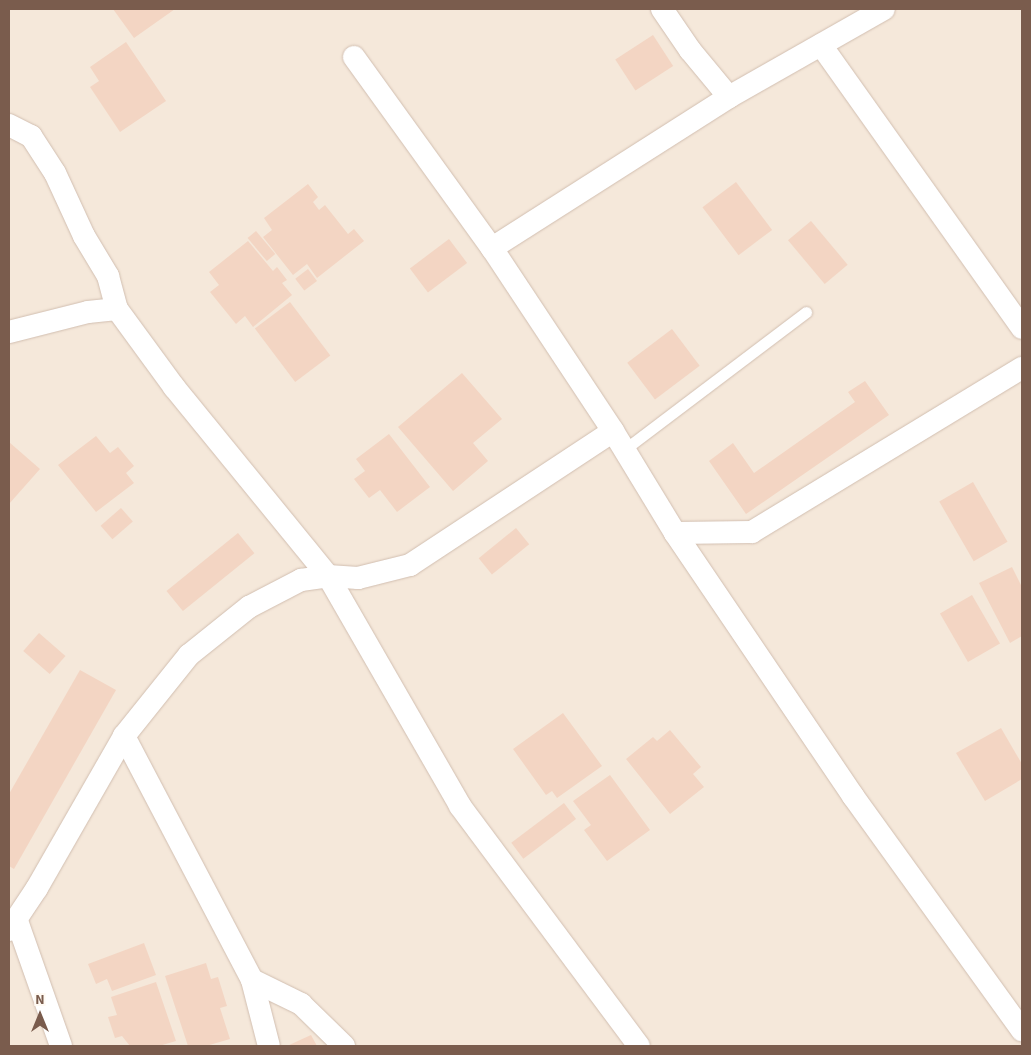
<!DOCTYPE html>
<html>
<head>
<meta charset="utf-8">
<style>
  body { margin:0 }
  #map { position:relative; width:1031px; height:1055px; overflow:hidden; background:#fdf6ec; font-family:"Source Sans 3",sans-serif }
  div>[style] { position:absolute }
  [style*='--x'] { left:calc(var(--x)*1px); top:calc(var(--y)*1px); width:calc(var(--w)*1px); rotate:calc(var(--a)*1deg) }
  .residential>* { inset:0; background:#f5e8da; transform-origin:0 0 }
  .building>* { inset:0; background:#f3d5c3; transform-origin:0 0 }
  .roads { filter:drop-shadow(0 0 1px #d1beb0) drop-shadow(0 0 1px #d1beb0) }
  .lane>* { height:11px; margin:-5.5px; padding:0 5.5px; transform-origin:5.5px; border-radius:5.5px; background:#fff }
  .street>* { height:22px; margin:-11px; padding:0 11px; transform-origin:11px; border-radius:11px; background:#fff }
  span { translate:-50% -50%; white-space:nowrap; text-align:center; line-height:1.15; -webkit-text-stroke:4px #fffaf3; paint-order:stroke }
  .frame { position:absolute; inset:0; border:10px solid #7a5c4d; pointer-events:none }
  .north { position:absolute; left:15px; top:990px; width:50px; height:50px; -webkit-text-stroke:4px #fffaf3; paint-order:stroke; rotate:0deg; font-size:14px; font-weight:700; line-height:20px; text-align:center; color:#7a5c4d }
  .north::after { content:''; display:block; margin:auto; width:18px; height:22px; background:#7a5c4d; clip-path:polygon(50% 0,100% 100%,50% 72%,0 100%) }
</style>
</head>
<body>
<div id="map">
  <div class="residential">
    <i style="left:9px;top:9px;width:1013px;height:1037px"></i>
  </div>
  <div class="building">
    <i style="clip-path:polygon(113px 9px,175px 9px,134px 38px)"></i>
    <i style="left:653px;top:35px;width:37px;height:45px;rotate:57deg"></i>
    <i style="clip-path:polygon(126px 42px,166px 101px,120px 132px,90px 87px,99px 81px,90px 67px)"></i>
    <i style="left:736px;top:182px;width:60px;height:42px;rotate:53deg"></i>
    <i style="clip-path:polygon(308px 184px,318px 197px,313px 202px,319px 210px,325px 205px,348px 234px,354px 229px,364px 241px,317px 278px,307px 264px,293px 275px,263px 237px,272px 230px,264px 218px)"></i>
    <i style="left:811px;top:221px;width:57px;height:30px;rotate:50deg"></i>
    <i style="left:256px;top:231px;width:30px;height:11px;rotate:50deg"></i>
    <i style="left:449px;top:239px;width:30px;height:49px;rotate:53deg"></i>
    <i style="clip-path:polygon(248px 241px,273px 271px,277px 267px,287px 280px,282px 283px,292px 295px,253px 327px,245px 316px,236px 324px,210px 292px,219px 285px,209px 272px)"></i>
    <i style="left:308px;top:269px;width:15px;height:16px;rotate:53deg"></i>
    <i style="left:290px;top:302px;width:67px;height:44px;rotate:53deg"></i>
    <i style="left:672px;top:329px;width:46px;height:56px;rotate:53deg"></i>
    <i style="clip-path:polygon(462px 373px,502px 419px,473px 443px,488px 461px,453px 491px,398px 427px)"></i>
    <i style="clip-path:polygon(865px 381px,889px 415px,746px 514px,709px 461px,733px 443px,754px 473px,855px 402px,848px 392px)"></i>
    <i style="clip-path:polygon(389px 434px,430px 487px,397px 512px,380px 490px,369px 498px,354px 479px,365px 471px,356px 459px)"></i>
    <i style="clip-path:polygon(96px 436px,110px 453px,118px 447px,134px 466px,126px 473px,134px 483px,96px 512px,58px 465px)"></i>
    <i style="clip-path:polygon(9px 442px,40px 469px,9px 504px)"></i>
    <i style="left:973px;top:482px;width:69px;height:39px;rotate:60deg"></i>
    <i style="left:121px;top:508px;width:18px;height:27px;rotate:49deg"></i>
    <i style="left:516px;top:528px;width:21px;height:48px;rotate:51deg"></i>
    <i style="left:238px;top:533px;width:26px;height:92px;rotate:51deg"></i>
    <i style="clip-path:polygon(1012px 567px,1022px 587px,1022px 636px,1010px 643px,979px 583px)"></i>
    <i style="left:972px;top:595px;width:56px;height:37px;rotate:60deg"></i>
    <i style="left:39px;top:633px;width:35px;height:24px;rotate:41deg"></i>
    <i style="clip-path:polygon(80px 670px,116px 690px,14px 869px,9px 866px,9px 794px)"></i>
    <i style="clip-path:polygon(563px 713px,602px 766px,557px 798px,552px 791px,546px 795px,513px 749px)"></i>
    <i style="clip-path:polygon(1001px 728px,1022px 764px,1022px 779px,985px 801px,956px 753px)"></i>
    <i style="clip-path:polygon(670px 730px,701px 767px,693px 774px,704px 787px,670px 814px,626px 759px,653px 737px,657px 741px)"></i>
    <i style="clip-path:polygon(610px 775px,650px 830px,607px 861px,584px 830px,591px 825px,573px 801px)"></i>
    <i style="left:564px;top:803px;width:20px;height:66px;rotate:53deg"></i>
    <i style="clip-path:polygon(144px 943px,156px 975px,112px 991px,107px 979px,96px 984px,88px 964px)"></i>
    <i style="clip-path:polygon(206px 963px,211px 979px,218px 977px,227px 1006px,220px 1008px,230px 1039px,206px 1046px,188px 1046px,165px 976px)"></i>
    <i style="clip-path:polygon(156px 982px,176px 1041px,159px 1046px,130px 1046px,122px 1036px,115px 1038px,108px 1017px,117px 1015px,111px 997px)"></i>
    <i style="clip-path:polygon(311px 1035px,317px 1046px,287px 1046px)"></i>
  </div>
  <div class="roads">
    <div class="lane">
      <i style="--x:625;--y:449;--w:227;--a:-37.1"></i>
    </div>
    <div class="street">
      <i style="--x:662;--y:9;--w:50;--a:55.7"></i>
      <i style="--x:690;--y:50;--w:61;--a:50.3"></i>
      <i style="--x:821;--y:45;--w:347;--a:54.6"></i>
      <i style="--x:354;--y:57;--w:236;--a:54.2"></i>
      <i style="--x:9;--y:125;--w:25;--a:27"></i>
      <i style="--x:31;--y:136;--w:44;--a:57"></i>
      <i style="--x:55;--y:173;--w:69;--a:65.3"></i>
      <i style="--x:84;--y:236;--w:47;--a:59"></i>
      <i style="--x:108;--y:276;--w:34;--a:75"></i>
      <i style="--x:9;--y:332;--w:81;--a:-14.2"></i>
      <i style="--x:88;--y:312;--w:29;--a:-6"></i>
      <i style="--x:117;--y:309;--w:97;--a:53.8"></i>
      <i style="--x:174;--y:387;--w:244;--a:50.8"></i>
      <i style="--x:328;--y:576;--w:265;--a:60.1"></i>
      <i style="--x:460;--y:806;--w:299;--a:53.3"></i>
      <i style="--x:613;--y:431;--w:119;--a:58.7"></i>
      <i style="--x:675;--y:533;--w:318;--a:55.9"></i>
      <i style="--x:853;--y:796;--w:289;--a:54.2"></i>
      <i style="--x:675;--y:533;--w:77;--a:-0.7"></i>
      <i style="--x:752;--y:532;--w:316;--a:-31.3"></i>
      <i style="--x:124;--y:736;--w:276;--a:62.3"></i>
      <i style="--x:252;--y:980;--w:68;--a:75.6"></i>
      <i style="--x:17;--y:921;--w:133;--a:70.6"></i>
      <i style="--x:9;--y:930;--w:50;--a:-56.3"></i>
      <i style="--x:37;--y:888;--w:175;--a:-60.2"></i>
      <i style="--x:124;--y:736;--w:104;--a:-51.3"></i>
      <i style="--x:189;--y:655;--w:77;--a:-38.7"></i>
      <i style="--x:249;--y:607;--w:59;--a:-27.4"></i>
      <i style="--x:301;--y:580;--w:27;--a:-8"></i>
      <i style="--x:328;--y:576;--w:30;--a:4"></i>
      <i style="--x:358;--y:578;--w:54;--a:-14"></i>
      <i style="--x:410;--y:565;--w:243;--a:-33.4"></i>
      <i style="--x:613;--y:431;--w:219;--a:-123.5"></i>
      <i style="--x:492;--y:248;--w:281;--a:-32.5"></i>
      <i style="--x:729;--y:97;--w:178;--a:-29.6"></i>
      <i style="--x:252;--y:980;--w:55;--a:26.1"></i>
      <i style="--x:301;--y:1004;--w:60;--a:44.3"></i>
    </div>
  </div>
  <div class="frame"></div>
  <div class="north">N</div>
</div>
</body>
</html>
